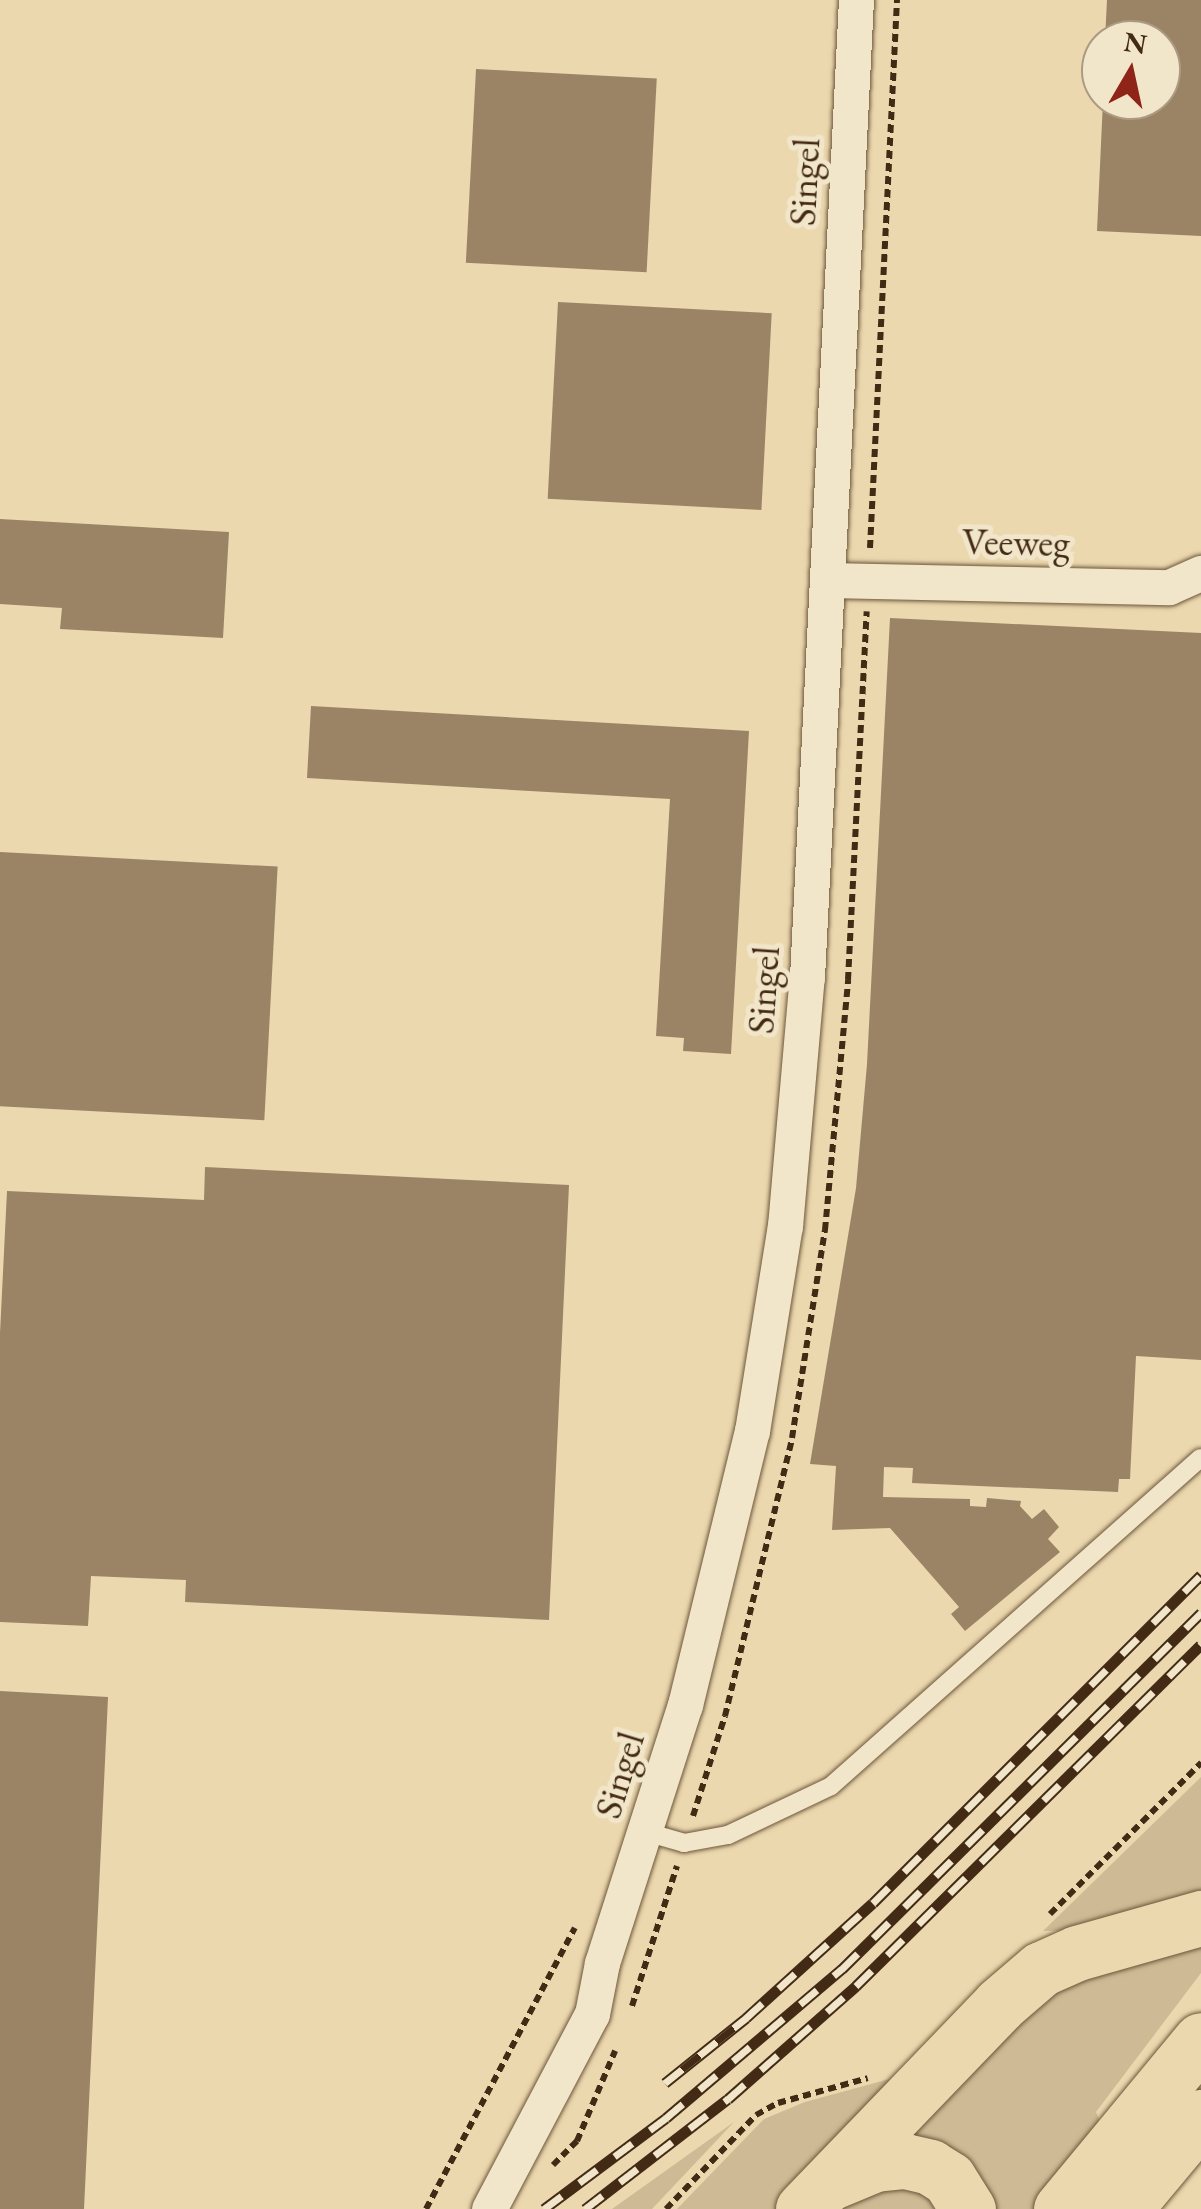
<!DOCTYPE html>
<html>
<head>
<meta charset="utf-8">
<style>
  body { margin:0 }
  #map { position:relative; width:1201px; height:2209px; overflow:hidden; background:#ebd8ae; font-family:"EB Garamond",serif }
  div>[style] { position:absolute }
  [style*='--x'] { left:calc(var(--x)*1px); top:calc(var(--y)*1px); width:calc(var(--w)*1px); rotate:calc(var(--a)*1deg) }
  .green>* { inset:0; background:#ceba94 }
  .building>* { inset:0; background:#9a8465; transform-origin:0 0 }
  .path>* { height:6px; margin-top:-3px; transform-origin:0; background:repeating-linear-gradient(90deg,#432a15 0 8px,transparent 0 13px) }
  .roads { filter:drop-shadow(0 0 2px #6d563b) drop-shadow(0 0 2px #6d563b) }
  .lane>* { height:18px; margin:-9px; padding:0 9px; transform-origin:9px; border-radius:9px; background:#f2e6ca }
  .street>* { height:35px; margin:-17.5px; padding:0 17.5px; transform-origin:17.5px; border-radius:17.5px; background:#f2e6ca }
  .highway>* { height:55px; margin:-27.5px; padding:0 27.5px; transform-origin:27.5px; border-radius:27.5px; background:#ebd8ae }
  .rail>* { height:11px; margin-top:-5.5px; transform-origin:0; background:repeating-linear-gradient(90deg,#f2e6ca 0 22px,#432a15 0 44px); box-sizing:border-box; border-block:2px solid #432a15 }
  span { translate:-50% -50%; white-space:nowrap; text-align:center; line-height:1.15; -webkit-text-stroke:10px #f2e6ca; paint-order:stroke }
  .street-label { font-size:38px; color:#432a15 }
  .north { position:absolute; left:1081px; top:20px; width:100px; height:100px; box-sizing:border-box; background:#f2e6ca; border:2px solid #ac9b82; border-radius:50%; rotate:9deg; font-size:28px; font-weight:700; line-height:40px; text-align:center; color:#432a15 }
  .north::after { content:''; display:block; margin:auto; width:35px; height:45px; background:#8f2418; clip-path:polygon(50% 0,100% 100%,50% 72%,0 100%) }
</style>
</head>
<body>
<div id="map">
  <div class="green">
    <i style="clip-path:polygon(1201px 1777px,1201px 1897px,1087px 1930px,1043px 1931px)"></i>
    <i style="clip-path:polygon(1201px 1936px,1201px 1973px,1096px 2112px,1105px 2133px,1036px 2209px,988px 2209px,901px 2142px,1054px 1992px,1142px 1954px)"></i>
    <i style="clip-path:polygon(893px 2078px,776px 2209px,677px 2209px,764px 2119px,805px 2102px)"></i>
    <i style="clip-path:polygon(734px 2122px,652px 2209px,612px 2209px)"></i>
    <i style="clip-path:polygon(879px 2184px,923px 2190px,944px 2209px,841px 2209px,856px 2194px)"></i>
  </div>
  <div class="building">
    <i style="clip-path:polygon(1107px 0,1201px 0,1201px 236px,1097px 231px,1103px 100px,1161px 100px,1161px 40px,1105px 40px)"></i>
    <i style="left:476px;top:69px;width:181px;height:194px;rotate:3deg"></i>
    <i style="left:558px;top:302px;width:214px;height:197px;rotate:3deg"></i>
    <i style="clip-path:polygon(0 519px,229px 532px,223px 638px,60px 629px,62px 608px,0 604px)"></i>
    <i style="clip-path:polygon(890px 618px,1201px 633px,1201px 1360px,1136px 1356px,1130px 1479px,1119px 1479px,1118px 1492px,912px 1483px,913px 1468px,884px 1467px,883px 1497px,970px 1499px,970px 1506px,986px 1507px,987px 1498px,1021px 1501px,1020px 1506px,1032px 1519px,1044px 1509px,1059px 1527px,1048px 1539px,1060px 1552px,965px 1631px,951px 1614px,959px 1607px,890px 1528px,832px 1530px,836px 1466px,810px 1464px,856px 1188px,867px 1064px)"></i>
    <i style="clip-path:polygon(311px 706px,749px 731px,731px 1054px,683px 1051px,684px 1038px,656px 1036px,670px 799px,307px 778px)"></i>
    <i style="left:0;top:852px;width:278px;height:254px;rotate:3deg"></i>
    <i style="clip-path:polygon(205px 1167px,569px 1185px,549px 1620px,185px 1602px,186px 1580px,91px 1576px,88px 1626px,0 1622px,0 1333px,7px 1191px,204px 1200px)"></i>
    <i style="clip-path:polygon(0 1691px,108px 1697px,84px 2209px,0 2209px)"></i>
  </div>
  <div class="path">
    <i style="--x:870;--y:548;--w:549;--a:-87.18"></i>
    <i style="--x:693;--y:1816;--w:105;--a:-72.3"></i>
    <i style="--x:725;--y:1716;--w:286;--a:-76.4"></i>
    <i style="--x:792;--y:1438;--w:211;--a:-81"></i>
    <i style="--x:825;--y:1230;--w:251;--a:-84.7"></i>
    <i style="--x:848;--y:980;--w:369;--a:-87.1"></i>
    <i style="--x:1050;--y:1914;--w:214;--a:-45"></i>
    <i style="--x:632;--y:2006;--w:147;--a:-72.2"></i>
    <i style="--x:553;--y:2165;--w:34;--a:-45"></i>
    <i style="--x:577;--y:2141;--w:98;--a:-67.1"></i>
    <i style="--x:426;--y:2209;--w:318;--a:-62.1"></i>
    <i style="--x:666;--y:2209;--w:130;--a:-46.2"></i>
    <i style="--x:756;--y:2115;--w:25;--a:-29"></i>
    <i style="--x:778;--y:2103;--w:93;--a:-15.5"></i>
  </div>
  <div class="roads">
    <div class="lane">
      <i style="--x:646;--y:1832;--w:40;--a:16"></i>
      <i style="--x:684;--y:1843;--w:45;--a:-10.3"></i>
      <i style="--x:728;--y:1835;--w:114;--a:-25.4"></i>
      <i style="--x:831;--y:1786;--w:494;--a:-41.6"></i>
    </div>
    <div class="street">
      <i style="--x:828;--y:580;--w:341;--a:1.2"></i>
      <i style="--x:1169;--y:587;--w:35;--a:-24"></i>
      <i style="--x:489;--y:2209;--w:221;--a:-62.2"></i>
      <i style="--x:592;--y:2014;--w:52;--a:-78.9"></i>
      <i style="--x:602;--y:1963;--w:271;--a:-72.2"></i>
      <i style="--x:685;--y:1705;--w:282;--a:-76.3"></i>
      <i style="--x:752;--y:1431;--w:208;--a:-80.9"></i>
      <i style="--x:785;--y:1226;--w:250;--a:-85"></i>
      <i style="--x:807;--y:977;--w:978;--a:-87.13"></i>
    </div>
    <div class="highway">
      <i style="--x:832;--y:2182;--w:47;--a:-22.7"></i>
      <i style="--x:875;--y:2164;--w:30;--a:-6"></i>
      <i style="--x:905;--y:2161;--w:26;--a:13"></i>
      <i style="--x:930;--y:2167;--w:22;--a:32"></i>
      <i style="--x:949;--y:2179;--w:36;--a:58"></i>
      <i style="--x:803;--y:2209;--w:283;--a:-46.1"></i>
      <i style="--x:999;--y:2005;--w:55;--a:-40.6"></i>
      <i style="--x:1041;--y:1969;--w:39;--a:-24"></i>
      <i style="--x:1077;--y:1953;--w:129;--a:-15.8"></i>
      <i style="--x:1061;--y:2209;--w:219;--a:-50.4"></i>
      <i style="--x:1124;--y:2209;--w:120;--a:-50.1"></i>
    </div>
  </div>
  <div class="rail">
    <i style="--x:665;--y:2083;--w:104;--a:-38.7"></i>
    <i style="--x:746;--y:2018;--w:171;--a:-42.2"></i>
    <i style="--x:873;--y:1903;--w:464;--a:-45"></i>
    <i style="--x:544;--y:2209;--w:152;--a:-36.7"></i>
    <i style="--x:666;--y:2118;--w:231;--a:-40.3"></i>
    <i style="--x:842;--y:1969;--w:506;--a:-44.76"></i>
    <i style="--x:585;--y:2209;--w:180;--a:-37.6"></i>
    <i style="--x:728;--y:2099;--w:171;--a:-41.4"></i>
    <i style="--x:856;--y:1986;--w:485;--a:-44.7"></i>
  </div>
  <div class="street-label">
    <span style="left:804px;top:182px;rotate:-87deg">Singel</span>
    <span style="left:1016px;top:542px;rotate:1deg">Veeweg</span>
    <span style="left:763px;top:990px;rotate:-86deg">Singel</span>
    <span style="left:619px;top:1775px;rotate:-73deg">Singel</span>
  </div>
  <div class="north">N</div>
</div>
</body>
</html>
